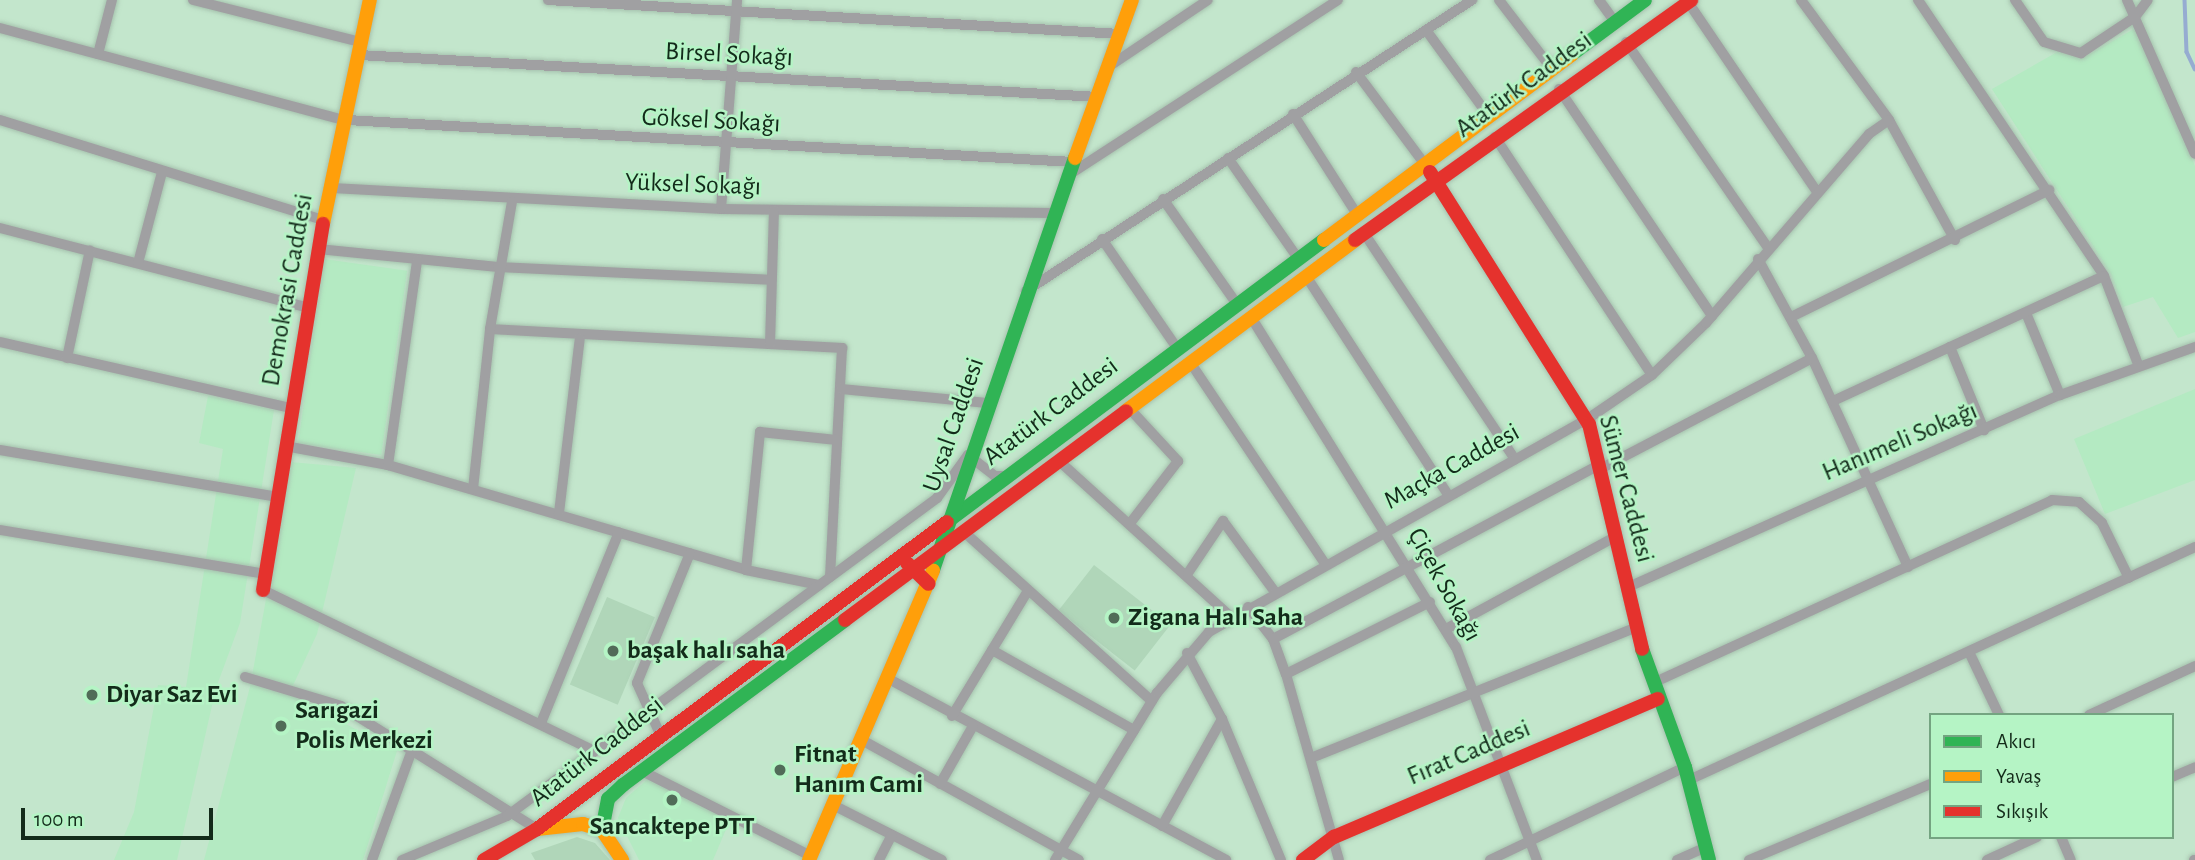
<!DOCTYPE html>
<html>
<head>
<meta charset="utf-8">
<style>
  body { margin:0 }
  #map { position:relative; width:2195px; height:860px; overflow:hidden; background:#c3e6cc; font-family:"Alegreya Sans",sans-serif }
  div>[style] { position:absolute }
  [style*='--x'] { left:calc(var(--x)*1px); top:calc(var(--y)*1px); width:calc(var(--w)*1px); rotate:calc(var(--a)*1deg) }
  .built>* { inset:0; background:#b4eac2; transform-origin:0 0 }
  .green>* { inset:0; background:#b0d6b9; transform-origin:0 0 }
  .stream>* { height:3.5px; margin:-1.75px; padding:0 1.75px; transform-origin:1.75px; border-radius:1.75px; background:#96acd1 }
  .roads { filter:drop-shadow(0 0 2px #a6c2ae) drop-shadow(0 0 2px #a6c2ae) }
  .street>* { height:10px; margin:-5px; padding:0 5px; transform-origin:5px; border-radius:5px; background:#a0a0a2 }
  .fast>* { height:14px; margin:-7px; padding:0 7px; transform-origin:7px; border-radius:7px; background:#30b455 }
  .slow>* { height:14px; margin:-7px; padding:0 7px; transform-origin:7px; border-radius:7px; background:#ff9f0a }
  .jam>* { height:14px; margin:-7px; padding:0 7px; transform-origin:7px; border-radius:7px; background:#e5322d }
  .dots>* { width:19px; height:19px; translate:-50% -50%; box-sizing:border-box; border:4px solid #b5f4c5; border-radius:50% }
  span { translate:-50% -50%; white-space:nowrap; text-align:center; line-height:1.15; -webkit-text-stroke:5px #b5f4c5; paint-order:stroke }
  .street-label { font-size:26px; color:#132b1a }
  .poi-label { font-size:26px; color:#132b1a; font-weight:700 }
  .left { translate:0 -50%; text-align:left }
  .legend { position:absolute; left:1929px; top:713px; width:245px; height:126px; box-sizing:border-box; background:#b5f4c5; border:2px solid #74a481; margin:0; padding:9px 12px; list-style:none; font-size:21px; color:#132b1a }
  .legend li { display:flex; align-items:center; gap:14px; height:35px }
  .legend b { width:35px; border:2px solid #74a481 }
  .scale { position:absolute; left:21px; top:808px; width:192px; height:32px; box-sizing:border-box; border:4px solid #132b1a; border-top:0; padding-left:9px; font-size:21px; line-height:24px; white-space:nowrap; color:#132b1a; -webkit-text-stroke:5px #b5f4c5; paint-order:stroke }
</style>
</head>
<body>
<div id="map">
  <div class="built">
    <i style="clip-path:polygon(2139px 26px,2195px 166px,2195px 332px,2178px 338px,2153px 297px,2123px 307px,2111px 274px,1992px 89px,2059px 51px,2081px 59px)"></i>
    <i style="left:324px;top:259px;width:84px;height:186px;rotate:8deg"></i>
    <i style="clip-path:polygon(2195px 389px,2195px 480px,2105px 514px,2074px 439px)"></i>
    <i style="clip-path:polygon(208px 396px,274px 410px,240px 623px,216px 688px,177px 860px,114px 860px,134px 812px,158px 685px,186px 687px,223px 449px,199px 443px)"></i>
    <i style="clip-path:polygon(291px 462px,356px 468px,317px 634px,289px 694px,397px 751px,363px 860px,204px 860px,250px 687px)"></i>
    <i style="clip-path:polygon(650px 777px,730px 820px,713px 860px,639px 860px,618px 818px,626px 798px)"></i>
  </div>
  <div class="green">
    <i style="left:1094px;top:565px;width:97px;height:58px;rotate:38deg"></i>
    <i style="left:607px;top:597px;width:52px;height:95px;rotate:23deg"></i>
    <i style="clip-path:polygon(577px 837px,595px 843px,610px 860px,535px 860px,531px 853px)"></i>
  </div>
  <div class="stream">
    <i style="--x:2185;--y:0;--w:52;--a:87.8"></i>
    <i style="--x:2187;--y:52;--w:19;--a:65"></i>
  </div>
  <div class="roads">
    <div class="street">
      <i style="--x:193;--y:0;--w:172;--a:14.1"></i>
      <i style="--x:548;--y:0;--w:573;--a:3.4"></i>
      <i style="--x:1499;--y:0;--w:87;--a:52.5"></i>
      <i style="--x:1599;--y:0;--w:26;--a:54"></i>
      <i style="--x:1801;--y:0;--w:149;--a:53.7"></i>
      <i style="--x:1889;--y:120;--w:137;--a:61.2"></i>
      <i style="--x:1918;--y:0;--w:333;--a:56"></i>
      <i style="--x:2104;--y:276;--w:94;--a:68.9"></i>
      <i style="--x:2015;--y:0;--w:51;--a:55.4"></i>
      <i style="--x:2044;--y:42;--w:39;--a:17"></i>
      <i style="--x:2081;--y:53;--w:65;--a:-33.7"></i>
      <i style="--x:2135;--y:17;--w:21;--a:-53"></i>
      <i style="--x:2127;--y:0;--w:168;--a:66.2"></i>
      <i style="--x:1688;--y:2;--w:230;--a:55.8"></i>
      <i style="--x:0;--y:28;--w:359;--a:15"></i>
      <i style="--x:1426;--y:30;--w:105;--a:53.9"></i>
      <i style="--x:1626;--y:42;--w:250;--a:55.4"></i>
      <i style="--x:98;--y:54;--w:56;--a:-75.5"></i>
      <i style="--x:359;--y:55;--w:740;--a:3.25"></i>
      <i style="--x:1108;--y:67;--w:120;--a:-33.8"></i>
      <i style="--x:1356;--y:72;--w:112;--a:53.3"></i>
      <i style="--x:1559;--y:89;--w:274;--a:56"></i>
      <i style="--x:1293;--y:114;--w:117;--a:57.5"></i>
      <i style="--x:0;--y:120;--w:339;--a:17.2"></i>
      <i style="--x:347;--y:120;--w:727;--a:3.31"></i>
      <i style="--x:1495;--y:137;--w:285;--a:56.6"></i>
      <i style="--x:1228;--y:158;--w:121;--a:55.1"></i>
      <i style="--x:1067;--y:176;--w:323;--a:-33"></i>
      <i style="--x:332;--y:188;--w:390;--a:3.1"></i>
      <i style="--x:721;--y:209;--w:333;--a:0.7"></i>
      <i style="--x:1163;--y:199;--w:127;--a:54.9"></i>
      <i style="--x:721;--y:209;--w:210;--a:-85.6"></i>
      <i style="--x:0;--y:228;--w:320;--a:14.5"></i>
      <i style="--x:1364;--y:233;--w:272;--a:56.3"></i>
      <i style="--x:1102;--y:239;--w:132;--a:55.5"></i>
      <i style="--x:318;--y:249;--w:181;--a:5.7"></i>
      <i style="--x:498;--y:267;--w:272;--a:2.7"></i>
      <i style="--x:1758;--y:259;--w:113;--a:61.4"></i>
      <i style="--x:1812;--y:358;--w:230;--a:65.3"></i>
      <i style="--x:138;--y:263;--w:94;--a:-75.2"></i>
      <i style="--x:1306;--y:276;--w:261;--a:57"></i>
      <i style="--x:1026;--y:291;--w:533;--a:-33.12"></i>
      <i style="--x:2026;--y:313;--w:89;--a:67.5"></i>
      <i style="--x:1251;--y:317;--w:388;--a:58.2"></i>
      <i style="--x:1456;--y:647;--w:228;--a:69.2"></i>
      <i style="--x:1791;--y:317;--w:288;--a:-26.2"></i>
      <i style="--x:490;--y:329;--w:353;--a:3.1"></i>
      <i style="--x:842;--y:348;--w:229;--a:93"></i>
      <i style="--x:0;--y:342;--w:298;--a:12.8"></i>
      <i style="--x:770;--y:344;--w:134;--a:-88.3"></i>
      <i style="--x:1950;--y:347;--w:90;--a:67.7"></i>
      <i style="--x:67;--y:358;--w:110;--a:-78"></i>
      <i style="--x:1190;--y:362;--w:243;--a:56.2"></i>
      <i style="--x:841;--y:389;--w:147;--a:5.5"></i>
      <i style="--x:1833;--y:401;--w:298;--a:-24.8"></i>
      <i style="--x:1128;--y:407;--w:74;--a:47.2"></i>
      <i style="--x:1178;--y:461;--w:77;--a:127.6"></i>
      <i style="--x:285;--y:446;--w:105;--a:10.5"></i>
      <i style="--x:388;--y:465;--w:373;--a:16.3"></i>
      <i style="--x:746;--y:570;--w:75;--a:11.6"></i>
      <i style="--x:0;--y:450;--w:282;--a:9.6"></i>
      <i style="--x:1058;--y:460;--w:234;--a:42.2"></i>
      <i style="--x:388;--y:465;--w:207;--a:-81.9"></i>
      <i style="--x:1600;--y:469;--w:239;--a:-27.6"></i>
      <i style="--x:473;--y:489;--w:161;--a:-83.9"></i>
      <i style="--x:490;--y:329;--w:129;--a:-80.2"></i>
      <i style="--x:559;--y:513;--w:176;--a:-83.2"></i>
      <i style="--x:0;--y:530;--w:269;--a:9.4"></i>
      <i style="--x:963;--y:531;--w:254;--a:42"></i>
      <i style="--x:746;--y:570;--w:139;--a:-84.2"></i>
      <i style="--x:760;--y:432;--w:77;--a:5.9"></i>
      <i style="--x:1188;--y:573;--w:63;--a:-56.1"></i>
      <i style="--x:1223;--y:521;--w:88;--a:53.8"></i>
      <i style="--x:1626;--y:588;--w:475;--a:-24"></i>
      <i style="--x:2060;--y:395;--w:143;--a:-19.6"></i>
      <i style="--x:263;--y:590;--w:369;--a:25.9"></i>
      <i style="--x:1248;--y:607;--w:41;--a:52"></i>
      <i style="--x:1273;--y:639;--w:37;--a:70"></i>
      <i style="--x:1286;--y:674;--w:193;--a:74.1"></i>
      <i style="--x:1446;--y:629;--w:192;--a:-28.6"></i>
      <i style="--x:1273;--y:639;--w:370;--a:-28.1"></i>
      <i style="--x:992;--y:650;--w:163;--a:29.4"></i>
      <i style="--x:1187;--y:653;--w:75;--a:62.1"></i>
      <i style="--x:1222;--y:719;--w:153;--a:67.3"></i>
      <i style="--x:1970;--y:654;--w:68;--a:64.6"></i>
      <i style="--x:1286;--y:674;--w:161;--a:-26.6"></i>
      <i style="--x:245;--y:677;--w:100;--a:16.8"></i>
      <i style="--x:341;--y:706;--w:231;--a:32.1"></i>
      <i style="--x:887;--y:678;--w:385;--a:28.2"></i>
      <i style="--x:1653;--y:683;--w:439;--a:-24.6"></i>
      <i style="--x:2052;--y:500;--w:27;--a:4"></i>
      <i style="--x:2079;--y:502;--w:31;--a:42"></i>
      <i style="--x:2102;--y:523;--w:61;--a:63.9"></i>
      <i style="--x:2089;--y:715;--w:117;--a:-24.8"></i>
      <i style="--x:952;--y:716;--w:145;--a:-58.8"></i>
      <i style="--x:541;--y:723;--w:206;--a:-67.8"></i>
      <i style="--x:660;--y:734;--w:56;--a:-114.3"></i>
      <i style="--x:637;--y:683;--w:140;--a:-67.8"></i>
      <i style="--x:860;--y:739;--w:250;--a:28.9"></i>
      <i style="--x:1311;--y:758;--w:349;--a:-21.9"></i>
      <i style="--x:642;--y:771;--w:189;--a:26.7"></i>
      <i style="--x:2172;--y:777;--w:25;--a:-23"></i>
      <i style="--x:1689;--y:780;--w:557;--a:-24.72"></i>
      <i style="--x:940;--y:784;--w:67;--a:-60.4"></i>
      <i style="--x:833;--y:805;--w:122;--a:26.8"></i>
      <i style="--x:1162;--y:826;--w:123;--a:-60.7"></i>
      <i style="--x:2061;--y:837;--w:25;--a:67"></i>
      <i style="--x:372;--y:860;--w:117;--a:-70"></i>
      <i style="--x:402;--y:860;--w:114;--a:-22.7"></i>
      <i style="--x:507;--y:816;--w:535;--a:-36.48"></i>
      <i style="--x:937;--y:498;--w:53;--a:-54.2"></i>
      <i style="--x:968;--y:455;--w:34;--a:38"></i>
      <i style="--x:995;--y:476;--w:13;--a:0"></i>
      <i style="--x:879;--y:860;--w:28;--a:-63"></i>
      <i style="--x:1055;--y:860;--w:196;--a:-58.6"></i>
      <i style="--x:1157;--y:693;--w:80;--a:-49.6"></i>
      <i style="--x:1209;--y:632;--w:433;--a:-29.4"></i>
      <i style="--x:1586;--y:420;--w:80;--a:-34.3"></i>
      <i style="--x:1652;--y:375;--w:75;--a:-43.9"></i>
      <i style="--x:1706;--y:323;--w:250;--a:-49.2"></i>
      <i style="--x:1869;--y:134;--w:24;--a:-35"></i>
      <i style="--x:1490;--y:860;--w:216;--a:-25.5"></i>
      <i style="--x:1677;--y:860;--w:32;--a:-24"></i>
      <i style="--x:1749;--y:860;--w:197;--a:-22.7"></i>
      <i style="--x:1987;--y:860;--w:55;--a:-24.7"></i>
      <i style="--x:2194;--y:860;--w:1;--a:0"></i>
    </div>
    <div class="fast">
      <i style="--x:1571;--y:55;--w:92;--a:-36.6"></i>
      <i style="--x:947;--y:522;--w:471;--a:-36.8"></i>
      <i style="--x:933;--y:570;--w:436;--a:-71"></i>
      <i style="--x:1642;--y:649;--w:126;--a:70"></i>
      <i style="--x:1685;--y:767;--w:96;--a:75.5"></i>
      <i style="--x:602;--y:830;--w:32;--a:-79"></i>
      <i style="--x:608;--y:799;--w:21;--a:-43"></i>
      <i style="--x:623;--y:785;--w:277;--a:-36.6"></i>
    </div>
    <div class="slow">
      <i style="--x:1075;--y:158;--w:168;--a:-70.2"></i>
      <i style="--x:323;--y:224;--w:229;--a:-78.2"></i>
      <i style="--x:1324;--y:240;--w:309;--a:-36.8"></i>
      <i style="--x:1126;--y:411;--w:286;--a:-36.7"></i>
      <i style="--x:537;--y:829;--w:46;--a:-6.2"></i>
      <i style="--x:583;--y:824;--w:20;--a:18"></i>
      <i style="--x:602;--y:830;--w:36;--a:56"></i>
      <i style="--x:809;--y:860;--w:315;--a:-66.8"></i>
    </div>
    <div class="jam">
      <i style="--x:1430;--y:172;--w:298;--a:57.8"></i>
      <i style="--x:1589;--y:424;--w:231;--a:76.7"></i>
      <i style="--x:1355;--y:240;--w:413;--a:-35.5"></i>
      <i style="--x:907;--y:563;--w:30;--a:44"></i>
      <i style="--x:263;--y:590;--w:371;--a:-80.7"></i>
      <i style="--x:845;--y:620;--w:350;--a:-36.6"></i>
      <i style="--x:484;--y:860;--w:61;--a:-30.3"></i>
      <i style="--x:537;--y:829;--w:512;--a:-36.83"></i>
      <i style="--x:1303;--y:860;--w:39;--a:-37"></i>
      <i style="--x:1334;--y:837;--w:352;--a:-23.1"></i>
    </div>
  </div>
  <div class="dots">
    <i style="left:1114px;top:618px;background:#516c58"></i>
    <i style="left:613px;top:651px;background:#516c58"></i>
    <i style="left:92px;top:695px;background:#516c58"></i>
    <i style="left:281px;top:726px;background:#516c58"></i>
    <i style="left:780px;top:770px;background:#516c58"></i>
    <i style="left:672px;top:800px;background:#516c58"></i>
  </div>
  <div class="street-label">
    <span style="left:729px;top:55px;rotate:3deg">Birsel Sokağı</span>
    <span style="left:1524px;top:85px;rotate:-36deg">Atatürk Caddesi</span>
    <span style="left:711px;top:121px;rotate:3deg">Göksel Sokağı</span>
    <span style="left:693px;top:185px;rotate:2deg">Yüksel Sokağı</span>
    <span style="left:288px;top:290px;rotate:-80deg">Demokrasi Caddesi</span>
    <span style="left:1051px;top:412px;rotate:-37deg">Atatürk Caddesi</span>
    <span style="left:954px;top:425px;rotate:-71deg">Uysal Caddesi</span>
    <span style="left:1900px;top:442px;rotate:-23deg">Hanımeli Sokağı</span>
    <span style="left:1452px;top:467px;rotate:-29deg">Maçka Caddesi</span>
    <span style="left:1626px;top:489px;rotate:75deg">Sümer Caddesi</span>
    <span style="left:1444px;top:585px;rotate:61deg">Çiçek Sokağı</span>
    <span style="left:597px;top:752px;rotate:-38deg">Atatürk Caddesi</span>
    <span style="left:1469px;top:753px;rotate:-23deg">Fırat Caddesi</span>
  </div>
  <div class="poi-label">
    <span class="left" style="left:1128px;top:618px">Zigana Halı Saha</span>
    <span class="left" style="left:627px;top:651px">başak halı saha</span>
    <span class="left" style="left:106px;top:695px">Diyar Saz Evi</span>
    <span class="left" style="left:295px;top:726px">Sarıgazi<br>Polis Merkezi</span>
    <span class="left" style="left:794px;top:770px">Fitnat<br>Hanım Cami</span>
    <span style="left:672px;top:827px">Sancaktepe PTT</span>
  </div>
  <ul class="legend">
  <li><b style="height:9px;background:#30b455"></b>Akıcı</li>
  <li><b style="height:9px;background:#ff9f0a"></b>Yavaş</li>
  <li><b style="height:9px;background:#e5322d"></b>Sıkışık</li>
  </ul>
  <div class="scale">100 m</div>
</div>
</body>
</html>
